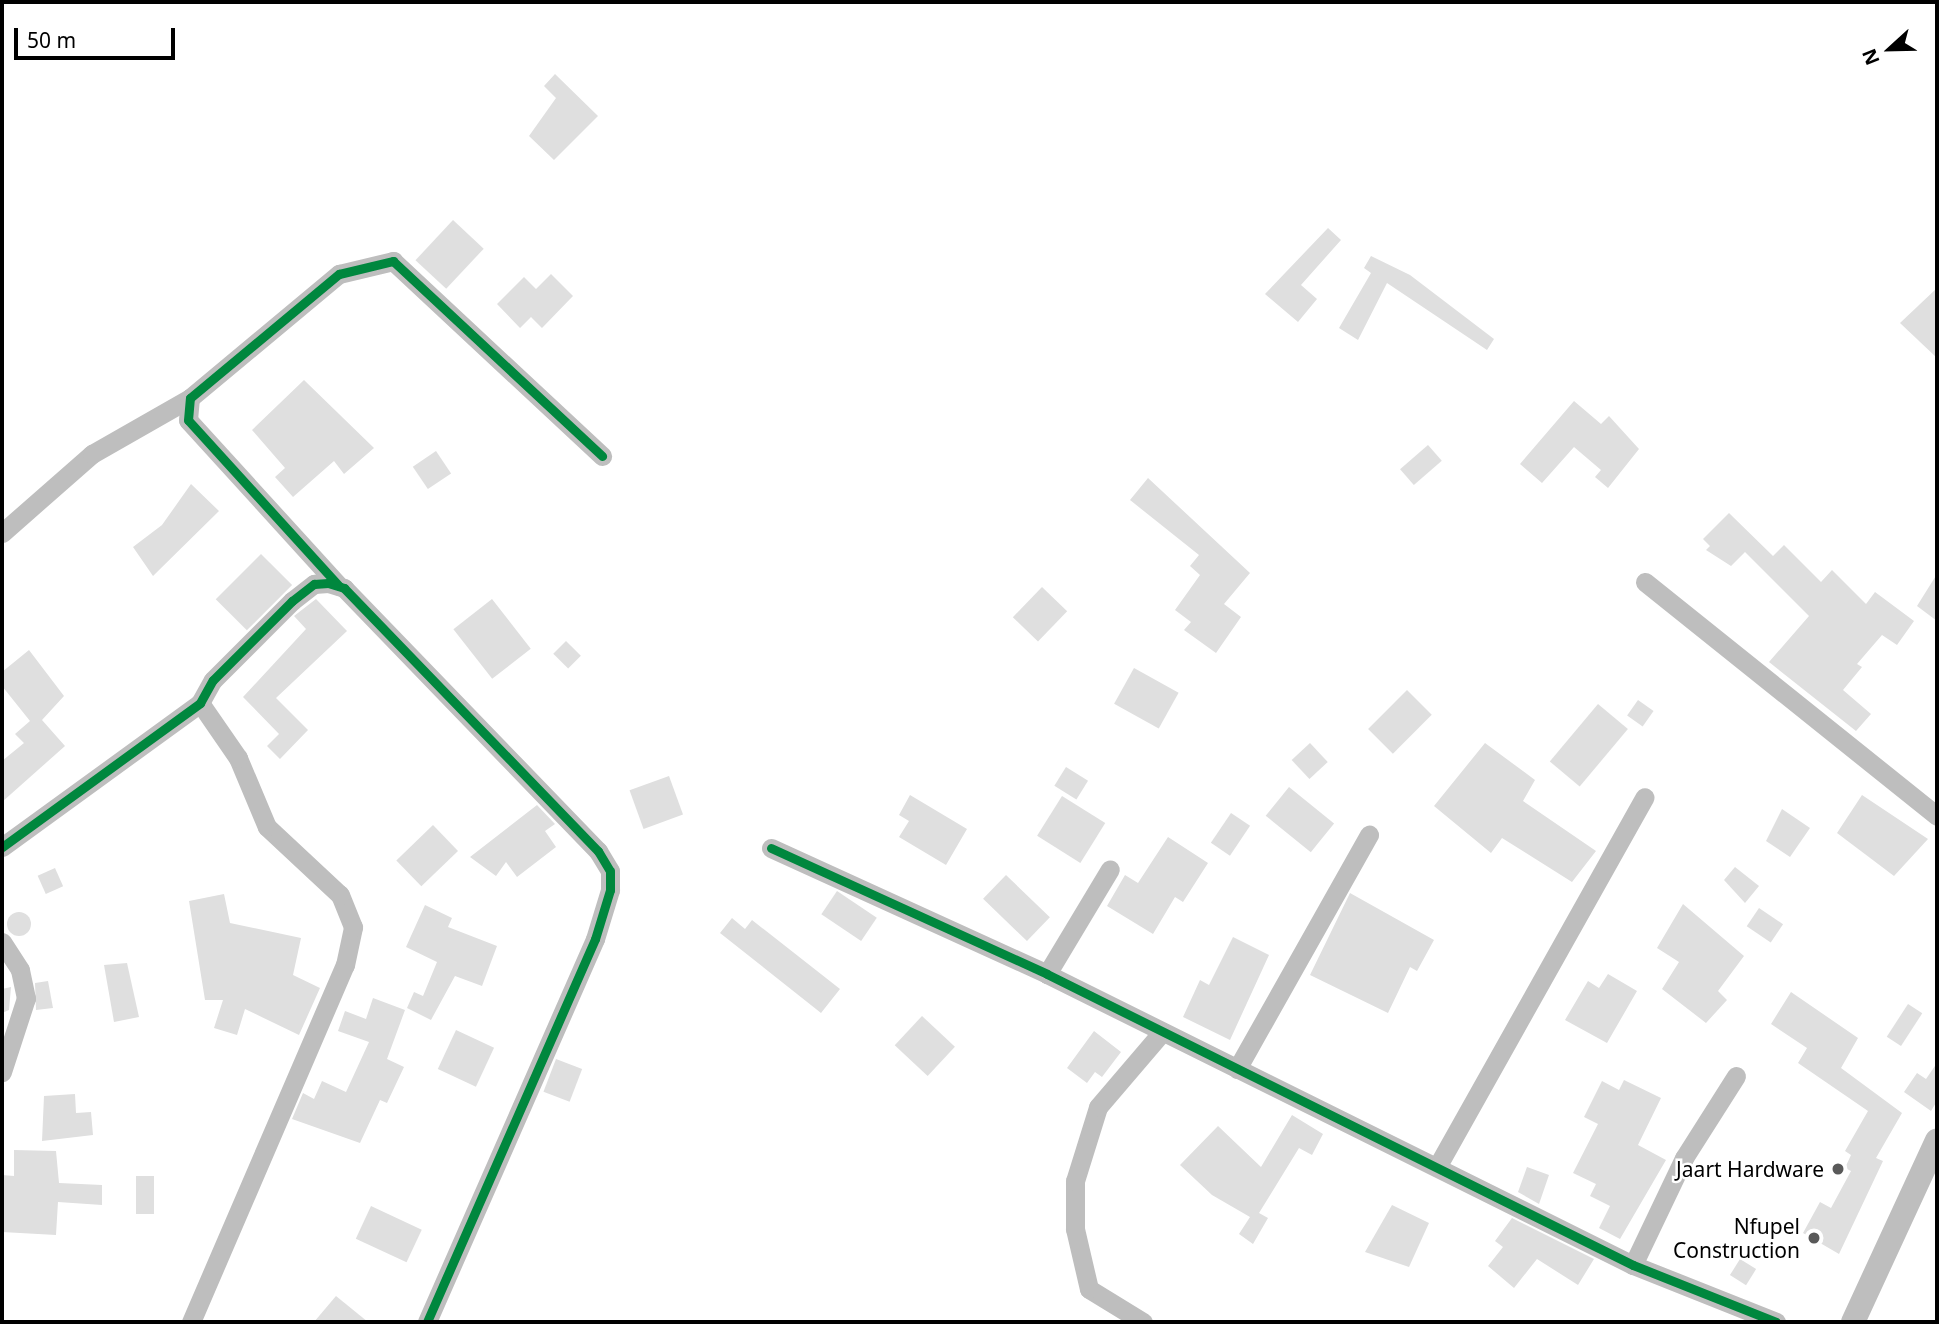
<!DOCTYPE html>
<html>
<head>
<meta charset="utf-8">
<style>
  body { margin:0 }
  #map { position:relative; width:1939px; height:1324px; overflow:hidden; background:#fff; font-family:"Noto Sans",sans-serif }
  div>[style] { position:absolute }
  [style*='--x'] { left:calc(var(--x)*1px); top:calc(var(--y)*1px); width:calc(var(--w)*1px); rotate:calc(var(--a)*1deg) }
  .building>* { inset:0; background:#dfdfdf; transform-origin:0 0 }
  .round { border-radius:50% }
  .minor>* { height:19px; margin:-9.5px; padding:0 9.5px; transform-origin:9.5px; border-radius:9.5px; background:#bebebe }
  .tertiary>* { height:24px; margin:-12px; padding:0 12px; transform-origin:12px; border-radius:12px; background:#bebebe }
  .cycleway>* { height:9px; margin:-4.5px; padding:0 4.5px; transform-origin:4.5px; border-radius:4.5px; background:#00873e }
  .dots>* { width:19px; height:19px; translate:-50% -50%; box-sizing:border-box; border:4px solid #fff; border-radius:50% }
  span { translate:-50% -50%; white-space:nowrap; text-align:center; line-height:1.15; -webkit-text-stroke:5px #fff; paint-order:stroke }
  .poi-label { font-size:21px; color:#000 }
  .right { translate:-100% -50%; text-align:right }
  .frame { position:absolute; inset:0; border:4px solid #000; pointer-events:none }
  .north { position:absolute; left:1855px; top:14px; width:70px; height:70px; -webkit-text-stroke:5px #fff; paint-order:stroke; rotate:248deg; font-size:19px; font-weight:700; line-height:28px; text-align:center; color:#000 }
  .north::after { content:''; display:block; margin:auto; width:24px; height:32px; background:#000; clip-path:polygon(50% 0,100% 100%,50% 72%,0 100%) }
  .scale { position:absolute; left:14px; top:28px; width:161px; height:32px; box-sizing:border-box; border:4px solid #000; border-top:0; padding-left:9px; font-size:21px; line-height:24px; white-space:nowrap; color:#000; -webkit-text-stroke:5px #fff; paint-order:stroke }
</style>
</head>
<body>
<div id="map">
  <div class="building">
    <i style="clip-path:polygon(555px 74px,598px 116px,554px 160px,529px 136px,556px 98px,544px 86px)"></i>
    <i style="left:453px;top:220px;width:42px;height:55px;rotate:43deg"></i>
    <i style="clip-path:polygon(1328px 228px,1341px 240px,1301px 285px,1317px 299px,1298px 322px,1265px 294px)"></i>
    <i style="clip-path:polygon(1371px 256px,1410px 275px,1494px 339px,1487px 350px,1387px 283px,1358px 340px,1339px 328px,1371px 273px,1364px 268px)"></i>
    <i style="clip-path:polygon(551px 274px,573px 296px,542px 328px,531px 317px,520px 328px,497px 304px,524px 277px,536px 289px)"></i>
    <i style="clip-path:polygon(1937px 288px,1937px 358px,1900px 323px)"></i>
    <i style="clip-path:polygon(304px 380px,374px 448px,344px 474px,334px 461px,293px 497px,275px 477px,285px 468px,252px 430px)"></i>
    <i style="clip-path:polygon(1574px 401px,1601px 424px,1609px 416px,1639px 449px,1608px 488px,1595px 477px,1601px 470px,1574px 447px,1542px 483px,1520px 464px)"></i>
    <i style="left:1428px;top:445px;width:21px;height:37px;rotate:49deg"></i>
    <i style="left:436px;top:451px;width:27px;height:28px;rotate:56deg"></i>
    <i style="clip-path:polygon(1148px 478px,1250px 573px,1224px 604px,1241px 617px,1216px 653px,1184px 630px,1191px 622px,1175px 610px,1200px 575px,1190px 566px,1199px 555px,1130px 500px)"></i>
    <i style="clip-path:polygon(191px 484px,219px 511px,153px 576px,133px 547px,162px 525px)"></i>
    <i style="clip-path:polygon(1729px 513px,1773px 556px,1784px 545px,1821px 582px,1832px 570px,1866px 604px,1875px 592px,1914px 621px,1897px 645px,1882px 635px,1857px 664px,1862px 667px,1843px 690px,1871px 714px,1856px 731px,1769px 662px,1809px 616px,1745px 552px,1731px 566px,1706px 550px,1710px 546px,1703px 539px)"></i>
    <i style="left:261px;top:554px;width:44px;height:64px;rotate:45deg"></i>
    <i style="clip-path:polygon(1937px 574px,1937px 621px,1917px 606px)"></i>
    <i style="left:1042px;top:587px;width:35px;height:42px;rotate:44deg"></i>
    <i style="clip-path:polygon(316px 599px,347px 631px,276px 698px,308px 730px,280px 759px,267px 746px,279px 734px,243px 697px,306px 629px,294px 616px)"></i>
    <i style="left:492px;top:599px;width:63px;height:49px;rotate:52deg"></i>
    <i style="left:566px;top:641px;width:21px;height:18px;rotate:45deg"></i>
    <i style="clip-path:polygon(29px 650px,64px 696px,42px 720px,65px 746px,2px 802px,2px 761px,24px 743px,15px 734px,30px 721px,2px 686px,2px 672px)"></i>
    <i style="left:1134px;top:668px;width:51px;height:41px;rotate:29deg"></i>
    <i style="left:1407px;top:690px;width:35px;height:55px;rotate:45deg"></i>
    <i style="left:1638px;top:700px;width:19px;height:19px;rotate:35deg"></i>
    <i style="left:1598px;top:704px;width:39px;height:75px;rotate:40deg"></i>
    <i style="left:1310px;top:743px;width:26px;height:25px;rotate:47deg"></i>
    <i style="clip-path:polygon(1485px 743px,1535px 780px,1523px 801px,1596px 851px,1572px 882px,1502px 838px,1491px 853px,1434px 806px)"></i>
    <i style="left:1066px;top:767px;width:26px;height:22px;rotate:32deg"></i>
    <i style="left:669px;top:776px;width:41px;height:42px;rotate:70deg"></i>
    <i style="left:1289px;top:787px;width:58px;height:37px;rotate:39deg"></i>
    <i style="clip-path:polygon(910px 795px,967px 829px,946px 865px,899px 837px,909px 821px,899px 815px)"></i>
    <i style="clip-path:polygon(1862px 795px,1928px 839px,1894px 876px,1837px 833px)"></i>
    <i style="left:1062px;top:796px;width:51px;height:47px;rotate:32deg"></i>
    <i style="clip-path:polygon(537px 805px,555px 824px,545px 831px,556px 847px,517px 877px,506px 862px,496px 876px,470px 857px)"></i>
    <i style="clip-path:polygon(1782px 809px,1810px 828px,1790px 857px,1766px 841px)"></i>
    <i style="left:1231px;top:813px;width:23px;height:36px;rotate:34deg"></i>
    <i style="left:433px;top:825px;width:36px;height:51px;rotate:46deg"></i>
    <i style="clip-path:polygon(1168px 837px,1208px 863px,1183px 902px,1175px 897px,1153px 934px,1107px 906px,1125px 875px,1138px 883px)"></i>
    <i style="clip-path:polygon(1735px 867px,1759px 886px,1745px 903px,1724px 880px)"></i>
    <i style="left:55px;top:868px;width:20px;height:19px;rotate:66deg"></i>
    <i style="left:1006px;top:875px;width:61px;height:33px;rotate:44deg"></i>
    <i style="left:837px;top:891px;width:48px;height:28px;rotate:34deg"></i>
    <i style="clip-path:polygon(1350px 893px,1434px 940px,1417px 971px,1410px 967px,1388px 1013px,1310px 975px)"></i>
    <i style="clip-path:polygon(224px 894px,230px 923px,301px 938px,293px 975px,320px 988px,299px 1035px,245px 1009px,237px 1035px,214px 1028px,223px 1000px,205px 1000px,189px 901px)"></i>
    <i style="clip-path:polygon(1683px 904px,1744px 956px,1718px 991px,1727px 1000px,1706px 1023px,1662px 989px,1679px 962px,1657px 948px)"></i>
    <i style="clip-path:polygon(425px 905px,452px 918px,448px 927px,497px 946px,482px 986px,455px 976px,431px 1020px,407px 1008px,414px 992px,423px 996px,437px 962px,406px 947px)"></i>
    <i style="left:1759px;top:908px;width:29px;height:22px;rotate:34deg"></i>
    <i class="round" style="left:7px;top:912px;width:24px;height:24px"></i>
    <i style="clip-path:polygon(732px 918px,745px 929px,752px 920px,840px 989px,821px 1013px,720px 933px)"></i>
    <i style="clip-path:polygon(1233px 937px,1269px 955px,1230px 1040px,1183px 1017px,1200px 980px,1209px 985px)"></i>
    <i style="clip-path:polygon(127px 963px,139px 1017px,114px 1022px,104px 965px)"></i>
    <i style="clip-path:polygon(1608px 974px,1637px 991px,1607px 1043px,1565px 1020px,1588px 981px,1599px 988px)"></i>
    <i style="clip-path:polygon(48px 981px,53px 1008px,36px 1010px,35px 983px)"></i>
    <i style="clip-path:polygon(11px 987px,9px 1010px,2px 1013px,2px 989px)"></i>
    <i style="clip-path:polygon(1791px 992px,1858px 1038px,1841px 1068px,1902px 1113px,1876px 1158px,1883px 1161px,1839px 1254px,1803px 1233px,1820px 1202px,1831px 1208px,1851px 1171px,1845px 1168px,1851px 1155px,1845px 1151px,1868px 1111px,1798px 1063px,1807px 1048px,1771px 1024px)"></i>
    <i style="clip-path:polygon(373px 998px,405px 1010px,387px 1059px,404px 1067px,387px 1103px,380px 1100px,360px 1143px,292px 1119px,303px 1093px,314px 1099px,322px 1081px,346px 1092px,369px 1042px,338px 1031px,345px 1011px,366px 1019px)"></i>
    <i style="left:1908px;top:1004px;width:17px;height:39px;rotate:33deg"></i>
    <i style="left:922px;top:1016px;width:45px;height:40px;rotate:43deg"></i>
    <i style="left:456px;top:1030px;width:42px;height:43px;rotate:25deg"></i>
    <i style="clip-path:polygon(1094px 1031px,1121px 1052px,1102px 1077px,1095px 1072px,1087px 1083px,1067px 1068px)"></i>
    <i style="left:556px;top:1059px;width:28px;height:35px;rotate:21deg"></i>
    <i style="clip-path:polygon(1937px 1063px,1937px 1101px,1931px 1111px,1904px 1092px,1917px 1073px,1926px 1079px)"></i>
    <i style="clip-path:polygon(1624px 1080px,1661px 1098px,1638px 1145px,1666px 1160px,1620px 1239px,1599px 1228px,1610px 1206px,1590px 1196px,1596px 1184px,1573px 1173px,1598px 1124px,1584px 1117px,1602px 1081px,1619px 1090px)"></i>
    <i style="clip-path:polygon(75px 1094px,76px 1113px,91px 1112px,93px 1135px,42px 1141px,44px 1096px)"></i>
    <i style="clip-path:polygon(1292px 1115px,1323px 1134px,1312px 1155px,1299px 1148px,1259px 1213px,1268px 1218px,1253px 1244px,1239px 1234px,1250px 1217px,1212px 1195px,1180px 1165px,1218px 1126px,1261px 1167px)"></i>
    <i style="clip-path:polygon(14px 1150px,56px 1151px,59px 1183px,102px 1185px,102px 1205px,58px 1202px,56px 1235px,2px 1232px,2px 1175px,14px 1176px)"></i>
    <i style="clip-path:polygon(1527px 1167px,1549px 1175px,1539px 1204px,1518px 1192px)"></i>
    <i style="left:136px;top:1176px;width:18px;height:38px"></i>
    <i style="clip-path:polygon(1392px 1205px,1429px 1223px,1409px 1267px,1365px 1252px)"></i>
    <i style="left:371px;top:1206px;width:56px;height:36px;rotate:25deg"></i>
    <i style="clip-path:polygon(1512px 1218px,1594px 1259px,1578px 1285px,1537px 1259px,1514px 1288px,1488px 1266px,1503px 1247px,1495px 1241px)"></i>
    <i style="left:1740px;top:1259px;width:19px;height:19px;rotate:32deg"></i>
    <i style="clip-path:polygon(336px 1296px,368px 1322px,314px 1322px)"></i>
  </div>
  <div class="minor">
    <i style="--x:2;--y:533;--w:120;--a:-41.3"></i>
    <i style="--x:92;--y:454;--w:113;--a:-29.7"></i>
    <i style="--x:1645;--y:582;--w:374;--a:38.7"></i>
    <i style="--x:339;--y:586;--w:224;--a:-132.3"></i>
    <i style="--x:188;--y:420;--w:22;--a:-85"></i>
    <i style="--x:190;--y:398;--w:194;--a:-39.8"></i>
    <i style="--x:339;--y:274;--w:56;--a:-13.5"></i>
    <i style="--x:393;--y:261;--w:286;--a:43"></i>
    <i style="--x:2;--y:847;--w:245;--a:-36"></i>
    <i style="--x:200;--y:703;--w:26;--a:-61"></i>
    <i style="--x:213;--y:680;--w:112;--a:-45"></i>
    <i style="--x:292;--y:601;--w:28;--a:-38"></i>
    <i style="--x:314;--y:584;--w:14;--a:-4"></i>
    <i style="--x:328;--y:583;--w:17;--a:17"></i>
    <i style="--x:344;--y:588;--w:366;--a:46"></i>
    <i style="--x:598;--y:851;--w:23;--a:59"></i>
    <i style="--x:610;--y:871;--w:19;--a:90"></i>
    <i style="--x:610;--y:890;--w:51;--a:107"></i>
    <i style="--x:595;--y:939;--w:418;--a:113.7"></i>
    <i style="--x:771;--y:848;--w:303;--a:24.5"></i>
    <i style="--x:1047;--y:974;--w:654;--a:26.41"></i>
    <i style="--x:1633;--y:1265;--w:154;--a:21.7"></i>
    <i style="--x:2;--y:942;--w:33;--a:57"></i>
    <i style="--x:20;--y:970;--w:29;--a:78"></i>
    <i style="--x:26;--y:998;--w:78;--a:108"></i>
    <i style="--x:1047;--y:974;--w:122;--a:-59"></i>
    <i style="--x:1237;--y:1069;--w:269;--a:-60.6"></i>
    <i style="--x:1437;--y:1167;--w:424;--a:-60.7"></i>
    <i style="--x:1633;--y:1265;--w:119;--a:-64.5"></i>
    <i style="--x:1684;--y:1158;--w:97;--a:-57.6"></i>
    <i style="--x:191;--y:1322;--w:389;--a:-66.7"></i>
    <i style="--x:345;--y:965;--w:39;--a:-78"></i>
    <i style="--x:353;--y:927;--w:35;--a:-112"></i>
    <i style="--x:340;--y:895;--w:100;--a:-137"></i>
    <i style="--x:267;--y:827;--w:75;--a:-112.8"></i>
    <i style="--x:238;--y:758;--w:67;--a:-124.6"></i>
    <i style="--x:1143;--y:1322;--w:63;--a:-148.6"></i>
    <i style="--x:1089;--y:1289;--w:62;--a:-103.1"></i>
    <i style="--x:1075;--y:1229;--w:48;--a:-90"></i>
    <i style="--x:1075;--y:1181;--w:77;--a:-72.7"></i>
    <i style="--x:1098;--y:1107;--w:99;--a:-49.5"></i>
  </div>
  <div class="tertiary">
    <i style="--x:1853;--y:1322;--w:200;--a:-65.2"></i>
  </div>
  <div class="cycleway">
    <i style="--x:339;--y:586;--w:224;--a:-132.3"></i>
    <i style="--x:188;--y:420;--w:22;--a:-85"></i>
    <i style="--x:190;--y:398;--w:194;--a:-39.8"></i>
    <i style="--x:339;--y:274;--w:56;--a:-13.5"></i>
    <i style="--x:393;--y:261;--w:286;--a:43"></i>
    <i style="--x:2;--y:847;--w:245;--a:-36"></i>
    <i style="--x:200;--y:703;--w:26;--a:-61"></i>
    <i style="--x:213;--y:680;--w:112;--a:-45"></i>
    <i style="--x:292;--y:601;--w:28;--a:-38"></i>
    <i style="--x:314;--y:584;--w:14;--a:-4"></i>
    <i style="--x:328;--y:583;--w:17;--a:17"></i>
    <i style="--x:344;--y:588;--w:366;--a:46"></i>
    <i style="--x:598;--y:851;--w:23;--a:59"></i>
    <i style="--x:610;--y:871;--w:19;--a:90"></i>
    <i style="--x:610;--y:890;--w:51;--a:107"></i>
    <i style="--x:595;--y:939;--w:418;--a:113.7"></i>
    <i style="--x:771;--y:848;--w:303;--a:24.5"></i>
    <i style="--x:1047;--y:974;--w:654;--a:26.41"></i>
    <i style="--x:1633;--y:1265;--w:154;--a:21.7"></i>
  </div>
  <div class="dots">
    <i style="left:1838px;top:1169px;background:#595959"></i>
    <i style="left:1814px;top:1238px;background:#595959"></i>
  </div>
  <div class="poi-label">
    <span class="right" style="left:1824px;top:1169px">Jaart Hardware</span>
    <span class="right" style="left:1800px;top:1238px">Nfupel<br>Construction</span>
  </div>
  <div class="frame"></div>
  <div class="north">N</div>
  <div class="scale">50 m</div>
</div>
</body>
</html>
